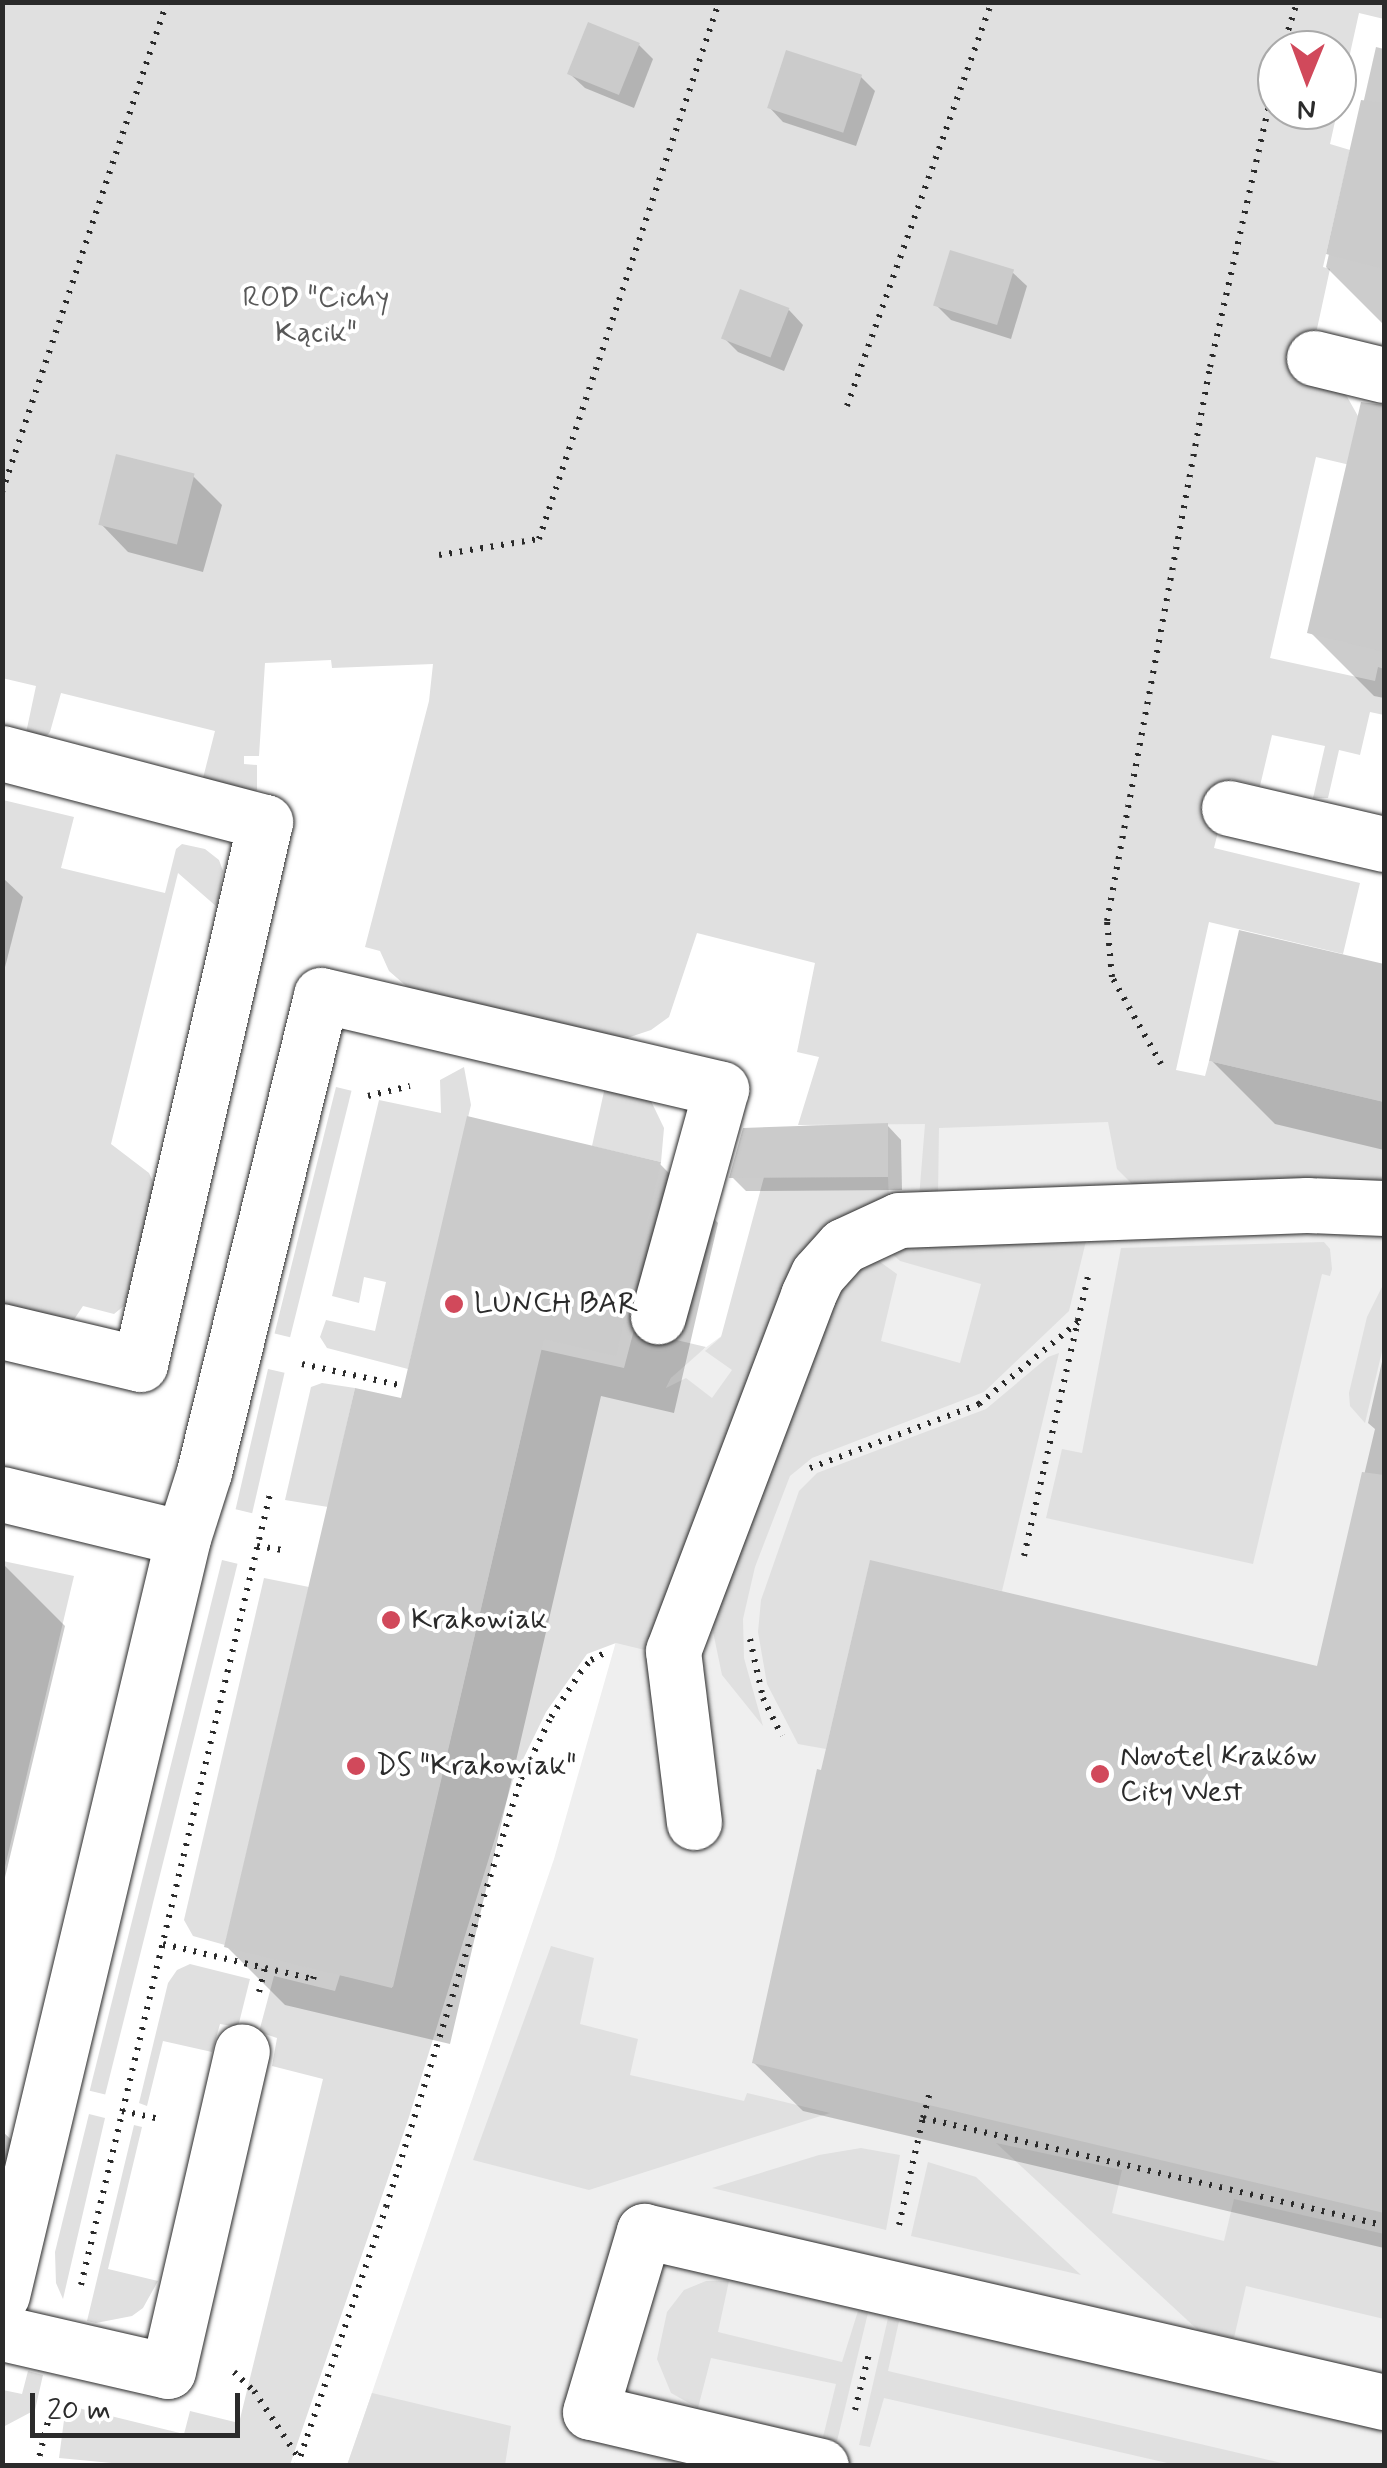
<!DOCTYPE html>
<html>
<head>
<meta charset="utf-8">
<style>
  body { margin:0 }
  #map { position:relative; width:1387px; height:2468px; overflow:hidden; background:#fff; font-family:Mynerve,sans-serif }
  div>[style] { position:absolute }
  [style*='--x'] { left:calc(var(--x)*1px); top:calc(var(--y)*1px); width:calc(var(--w)*1px); rotate:calc(var(--a)*1deg) }
  .built>* { inset:0; background:#efefef }
  .green>* { inset:0; background:#e0e0e0; transform-origin:0 0 }
  .shadow>* { inset:0; background:#0003 }
  .building>* { inset:0; background:#cbcbcb; transform-origin:0 0 }
  .path>* { height:6px; margin-top:-3px; transform-origin:0; background:repeating-linear-gradient(90deg,#2b2b2b 0 2.5px,transparent 0 10.5px) }
  .roads { filter:drop-shadow(0 0 2px #2b2b2b) drop-shadow(0 0 2px #2b2b2b) }
  .minor>* { height:55px; margin:-27.5px; padding:0 27.5px; transform-origin:27.5px; border-radius:27.5px; background:#fff }
  .dots>* { width:28px; height:28px; translate:-50% -50%; box-sizing:border-box; border:5px solid #fff; border-radius:50% }
  span { translate:-50% -50%; white-space:nowrap; text-align:center; line-height:1.15; -webkit-text-stroke:8px #fff; paint-order:stroke }
  .park-label { font-size:30px; color:#585858 }
  .poi-label { font-size:30px; color:#2b2b2b }
  .left { translate:0 -50%; text-align:left }
  .frame { position:absolute; inset:0; border:5px solid #2b2b2b; pointer-events:none }
  .north { position:absolute; left:1257px; top:30px; width:100px; height:100px; box-sizing:border-box; background:#fff; border:2px solid #aaa; border-radius:50%; rotate:181deg; font-size:28px; font-weight:700; line-height:40px; text-align:center; color:#2b2b2b }
  .north::after { content:''; display:block; margin:auto; width:35px; height:45px; background:#d1495b; clip-path:polygon(50% 0,100% 100%,50% 72%,0 100%) }
  .scale { position:absolute; left:30px; top:2393px; width:210px; height:45px; box-sizing:border-box; border:5px solid #2b2b2b; border-top:0; padding-left:12px; font-size:30px; line-height:35px; white-space:nowrap; color:#2b2b2b; -webkit-text-stroke:8px #fff; paint-order:stroke }
</style>
</head>
<body>
<div id="map">
  <div class="built">
    <i style="clip-path:polygon(1147px 1104px,1384px 1155px,1384px 2465px,347px 2466px,554px 1859px,615px 1645px,665px 1390px,671px 1378px,697px 1354px,739px 1323px,800px 1126px)"></i>
  </div>
  <div class="green">
    <i style="clip-path:polygon(evenodd,2px 3px,1384px 3px,1384px 19px,1359px 13px,1330px 144px,1350px 150px,1323px 267px,1330px 269px,1305px 384px,1345px 393px,1363px 425px,1384px 430px,1384px 473px,1316px 457px,1270px 658px,1375px 681px,1378px 667px,1384px 669px,1384px 715px,1370px 712px,1360px 755px,1339px 750px,1328px 798px,1313px 798px,1325px 746px,1272px 735px,1260px 786px,1231px 779px,1214px 848px,1360px 883px,1343px 954px,1209px 922px,1176px 1070px,1205px 1076px,1209px 1061px,1384px 1102px,1384px 1188px,1136px 1188px,1117px 1169px,1108px 1122px,939px 1128px,938px 1196px,919px 1198px,925px 1124px,798px 1125px,819px 1057px,797px 1052px,815px 963px,697px 933px,669px 1017px,651px 1030px,624px 1039px,412px 991px,389px 971px,380px 951px,365px 947px,429px 701px,433px 664px,332px 668px,331px 660px,265px 663px,259px 756px,244px 756px,244px 764px,257px 765px,257px 790px,252px 794px,202px 782px,215px 731px,61px 693px,50px 732px,43px 740px,26px 733px,36px 686px,2px 678px,2px 3px,1277px 50px,1337px 50px,1337px 110px,1277px 110px,1277px 50px)"></i>
    <i style="clip-path:polygon(3px 800px,74px 817px,61px 868px,165px 893px,176px 849px,182px 844px,205px 849px,219px 860px,223px 871px,217px 907px,178px 873px,111px 1144px,149px 1173px,154px 1184px,125px 1305px,114px 1314px,83px 1306px,71px 1324px,3px 1308px)"></i>
    <i style="clip-path:polygon(464px 1067px,471px 1105px,408px 1369px,327px 1348px,320px 1337px,326px 1320px,375px 1331px,386px 1282px,364px 1277px,359px 1303px,332px 1296px,379px 1100px,441px 1113px,440px 1080px)"></i>
    <i style="clip-path:polygon(607px 1078px,651px 1101px,664px 1128px,661px 1162px,592px 1146px)"></i>
    <i style="left:336px;top:1087px;width:16px;height:254px;rotate:14deg"></i>
    <i style="clip-path:polygon(771px 1151px,788px 1177px,888px 1177px,889px 1200px,874px 1205px,649px 1651px,616px 1643px,587px 1654px,546px 1712px,513px 1780px,409px 2117px,290px 2465px,143px 2466px,59px 2458px,66px 2405px,184px 2434px,190px 2411px,239px 2423px,323px 2079px,272px 2066px,277px 2038px,259px 2032px,274px 1976px,335px 1991px,340px 1975px,393px 1987px,523px 1428px,520px 1345px,624px 1368px,634px 1330px,706px 1347px,671px 1378px,666px 1388px,686px 1378px,712px 1398px,732px 1370px,705px 1351px,721px 1337px)"></i>
    <i style="clip-path:polygon(1088px 1233px,1069px 1311px,984px 1392px,812px 1458px,790px 1476px,755px 1567px,743px 1619px,744px 1658px,763px 1726px,722px 1675px,711px 1622px,825px 1308px,869px 1254px,897px 1274px,881px 1341px,960px 1363px,981px 1284px,900px 1261px,884px 1246px)"></i>
    <i style="clip-path:polygon(1324px 1242px,1330px 1249px,1332px 1269px,1330px 1276px,1322px 1274px,1253px 1564px,1046px 1518px,1062px 1449px,1082px 1453px,1121px 1248px)"></i>
    <i style="clip-path:polygon(1384px 1283px,1384px 1343px,1365px 1423px,1350px 1406px,1349px 1393px,1367px 1317px)"></i>
    <i style="clip-path:polygon(1059px 1353px,1002px 1591px,870px 1561px,826px 1749px,798px 1744px,767px 1684px,758px 1632px,761px 1600px,799px 1491px,817px 1473px,986px 1409px,1048px 1357px)"></i>
    <i style="left:268px;top:1369px;width:17px;height:144px;rotate:13deg"></i>
    <i style="clip-path:polygon(322px 1383px,355px 1388px,328px 1507px,285px 1500px,311px 1387px)"></i>
    <i style="left:222px;top:1560px;width:16px;height:547px;rotate:14deg"></i>
    <i style="clip-path:polygon(3px 1561px,74px 1576px,3px 1875px,2px 1563px)"></i>
    <i style="clip-path:polygon(264px 1578px,309px 1587px,225px 1945px,193px 1936px,184px 1920px)"></i>
    <i style="clip-path:polygon(551px 1946px,594px 1958px,580px 2024px,638px 2039px,630px 2075px,744px 2101px,747px 2093px,830px 2113px,589px 2190px,473px 2160px)"></i>
    <i style="clip-path:polygon(190px 1964px,250px 1979px,238px 2027px,220px 2024px,212px 2052px,163px 2041px,147px 2106px,139px 2103px,168px 1983px,177px 1970px)"></i>
    <i style="clip-path:polygon(89px 2114px,105px 2118px,63px 2299px,56px 2283px,55px 2252px)"></i>
    <i style="clip-path:polygon(134px 2125px,142px 2127px,108px 2269px,158px 2281px,143px 2308px,132px 2316px,96px 2323px,87px 2321px)"></i>
    <i style="clip-path:polygon(996px 2143px,1122px 2170px,1112px 2213px,1224px 2241px,1234px 2199px,1384px 2234px,1384px 2319px,1246px 2286px,1234px 2338px,1199px 2331px)"></i>
    <i style="clip-path:polygon(861px 2148px,900px 2155px,886px 2230px,712px 2188px,819px 2155px)"></i>
    <i style="clip-path:polygon(928px 2162px,976px 2177px,1081px 2275px,911px 2236px)"></i>
    <i style="clip-path:polygon(706px 2281px,729px 2281px,718px 2332px,842px 2362px,858px 2311px,868px 2313px,837px 2441px,823px 2437px,836px 2384px,711px 2358px,698px 2408px,671px 2393px,657px 2359px,667px 2312px,684px 2290px)"></i>
    <i style="clip-path:polygon(888px 2318px,899px 2321px,888px 2371px,1290px 2465px,1176px 2465px,884px 2398px,870px 2447px,859px 2445px)"></i>
    <i style="clip-path:polygon(28px 2371px,43px 2375px,35px 2410px,3px 2427px,3px 2390px,22px 2394px)"></i>
    <i style="clip-path:polygon(372px 2393px,511px 2426px,505px 2465px,347px 2465px)"></i>
  </div>
  <div class="shadow">
    <i style="clip-path:polygon(639px 45px,653px 59px,634px 108px,585px 88px,570px 74px)"></i>
    <i style="clip-path:polygon(1376px 47px,1384px 49px,1384px 325px,1326px 267px)"></i>
    <i style="clip-path:polygon(861px 77px,875px 91px,856px 146px,783px 122px,769px 107px)"></i>
    <i style="clip-path:polygon(1012px 272px,1027px 286px,1011px 339px,951px 320px,936px 305px)"></i>
    <i style="clip-path:polygon(789px 310px,803px 325px,784px 371px,738px 352px,724px 338px)"></i>
    <i style="clip-path:polygon(193px 476px,222px 505px,203px 572px,128px 552px,100px 523px)"></i>
    <i style="clip-path:polygon(1343px 491px,1384px 501px,1384px 698px,1374px 696px,1310px 632px)"></i>
    <i style="clip-path:polygon(2px 877px,23px 897px,2px 979px)"></i>
    <i style="clip-path:polygon(1241px 933px,1384px 967px,1384px 1150px,1275px 1124px,1212px 1061px)"></i>
    <i style="clip-path:polygon(887px 1125px,901px 1140px,902px 1190px,746px 1191px,732px 1177px)"></i>
    <i style="clip-path:polygon(660px 1164px,718px 1223px,674px 1413px,601px 1396px,450px 2044px,285px 2005px,227px 1947px,403px 1401px)"></i>
    <i style="clip-path:polygon(1384px 1353px,1384px 2248px,803px 2111px,754px 2063px,1318px 1669px,1375px 1429px,1368px 1423px)"></i>
    <i style="clip-path:polygon(2px 1563px,65px 1626px,2px 1890px)"></i>
    <i style="clip-path:polygon(2px 2131px,20px 2148px,2px 2219px)"></i>
  </div>
  <div class="building">
    <i style="left:588px;top:22px;width:56px;height:56px;rotate:22deg"></i>
    <i style="left:786px;top:50px;width:80px;height:61px;rotate:18deg"></i>
    <i style="clip-path:polygon(1361px 100px,1384px 103px,1384px 269px,1326px 254px)"></i>
    <i style="left:950px;top:250px;width:67px;height:58px;rotate:17deg"></i>
    <i style="left:740px;top:289px;width:53px;height:53px;rotate:21deg"></i>
    <i style="clip-path:polygon(1361px 402px,1384px 405px,1384px 652px,1307px 633px)"></i>
    <i style="left:116px;top:454px;width:81px;height:73px;rotate:14deg"></i>
    <i style="clip-path:polygon(1239px 930px,1384px 964px,1384px 1102px,1209px 1061px)"></i>
    <i style="clip-path:polygon(467px 1116px,661px 1162px,616px 1356px,544px 1339px,392px 1988px,224px 1947px,355px 1388px,401px 1398px)"></i>
    <i style="clip-path:polygon(888px 1123px,888px 1177px,729px 1178px,743px 1128px)"></i>
    <i style="clip-path:polygon(1362px 1472px,1384px 1475px,1384px 2213px,752px 2063px,817px 1769px,821px 1770px,870px 1560px,1317px 1666px)"></i>
  </div>
  <div class="path">
    <i style="--x:1282;--y:50;--w:50;--a:-72.6"></i>
    <i style="--x:847;--y:406;--w:429;--a:-70.3"></i>
    <i style="--x:2;--y:492;--w:517;--a:-71.39"></i>
    <i style="--x:439;--y:555;--w:101;--a:-9.1"></i>
    <i style="--x:539;--y:539;--w:566;--a:-71.47"></i>
    <i style="--x:1161;--y:1064;--w:100;--a:-119.4"></i>
    <i style="--x:1112;--y:977;--w:56;--a:-95.1"></i>
    <i style="--x:1107;--y:921;--w:563;--a:-79.47"></i>
    <i style="--x:1210;--y:367;--w:304;--a:-77.3"></i>
    <i style="--x:368;--y:1096;--w:43;--a:-13.4"></i>
    <i style="--x:302;--y:1364;--w:104;--a:12.2"></i>
    <i style="--x:810;--y:1468;--w:181;--a:-20.7"></i>
    <i style="--x:979;--y:1404;--w:129;--a:-39.6"></i>
    <i style="--x:257;--y:1546;--w:24;--a:9"></i>
    <i style="--x:1024;--y:1556;--w:287;--a:-77.1"></i>
    <i style="--x:750;--y:1639;--w:60;--a:77.6"></i>
    <i style="--x:763;--y:1698;--w:42;--a:63.4"></i>
    <i style="--x:163;--y:1944;--w:105;--a:13.2"></i>
    <i style="--x:259;--y:1992;--w:25;--a:-76"></i>
    <i style="--x:265;--y:1968;--w:49;--a:12.9"></i>
    <i style="--x:313;--y:1979;--w:10;--a:-73"></i>
    <i style="--x:122;--y:2111;--w:38;--a:12"></i>
    <i style="--x:923;--y:2118;--w:28;--a:-75"></i>
    <i style="--x:899;--y:2225;--w:110;--a:-77.4"></i>
    <i style="--x:923;--y:2118;--w:473;--a:13.1"></i>
    <i style="--x:81;--y:2285;--w:817;--a:-76.56"></i>
    <i style="--x:234;--y:2372;--w:28;--a:44"></i>
    <i style="--x:254;--y:2391;--w:79;--a:56.3"></i>
    <i style="--x:855;--y:2410;--w:62;--a:-76"></i>
    <i style="--x:37;--y:2466;--w:59;--a:-76.2"></i>
    <i style="--x:297;--y:2466;--w:274;--a:-71"></i>
    <i style="--x:386;--y:2207;--w:449;--a:-72.5"></i>
    <i style="--x:521;--y:1779;--w:69;--a:-64.2"></i>
    <i style="--x:551;--y:1717;--w:53;--a:-56.6"></i>
    <i style="--x:580;--y:1673;--w:17;--a:-50"></i>
    <i style="--x:591;--y:1660;--w:20;--a:-27"></i>
  </div>
  <div class="roads">
    <div class="minor">
      <i style="--x:1314;--y:358;--w:72;--a:13.7"></i>
      <i style="--x:2;--y:753;--w:272;--a:14.7"></i>
      <i style="--x:265;--y:822;--w:556;--a:102.99"></i>
      <i style="--x:140;--y:1364;--w:142;--a:-166.6"></i>
      <i style="--x:1229;--y:808;--w:159;--a:13.1"></i>
      <i style="--x:2;--y:1494;--w:186;--a:13.7"></i>
      <i style="--x:694;--y:1822;--w:172;--a:-97"></i>
      <i style="--x:673;--y:1651;--w:381;--a:-69.2"></i>
      <i style="--x:808;--y:1295;--w:23;--a:-65"></i>
      <i style="--x:818;--y:1274;--w:38;--a:-48"></i>
      <i style="--x:843;--y:1246;--w:62;--a:-24.9"></i>
      <i style="--x:899;--y:1220;--w:408;--a:-2.1"></i>
      <i style="--x:1307;--y:1205;--w:77;--a:2.2"></i>
      <i style="--x:2;--y:2295;--w:778;--a:-76.55"></i>
      <i style="--x:183;--y:1538;--w:69;--a:-72.3"></i>
      <i style="--x:204;--y:1472;--w:491;--a:-76.2"></i>
      <i style="--x:321;--y:995;--w:411;--a:13.2"></i>
      <i style="--x:721;--y:1089;--w:236;--a:105.5"></i>
      <i style="--x:2;--y:2333;--w:170;--a:12.9"></i>
      <i style="--x:168;--y:2371;--w:328;--a:-77"></i>
      <i style="--x:821;--y:2466;--w:237;--a:-166.8"></i>
      <i style="--x:590;--y:2412;--w:189;--a:-73.4"></i>
      <i style="--x:644;--y:2231;--w:760;--a:13.01"></i>
    </div>
  </div>
  <div class="dots">
    <i style="left:454px;top:1304px;background:#d1495b"></i>
    <i style="left:391px;top:1620px;background:#d1495b"></i>
    <i style="left:356px;top:1766px;background:#d1495b"></i>
    <i style="left:1100px;top:1774px;background:#d1495b"></i>
  </div>
  <div class="park-label">
    <span style="left:316px;top:315px">ROD "Cichy<br>Kącik"</span>
  </div>
  <div class="poi-label">
    <span class="left" style="left:474px;top:1304px">LUNCH BAR</span>
    <span class="left" style="left:411px;top:1620px">Krakowiak</span>
    <span class="left" style="left:1120px;top:1774px">Novotel Kraków<br>City West</span>
    <span class="left" style="left:376px;top:1766px">DS "Krakowiak"</span>
  </div>
  <div class="frame"></div>
  <div class="north">N</div>
  <div class="scale">20 m</div>
</div>
</body>
</html>
